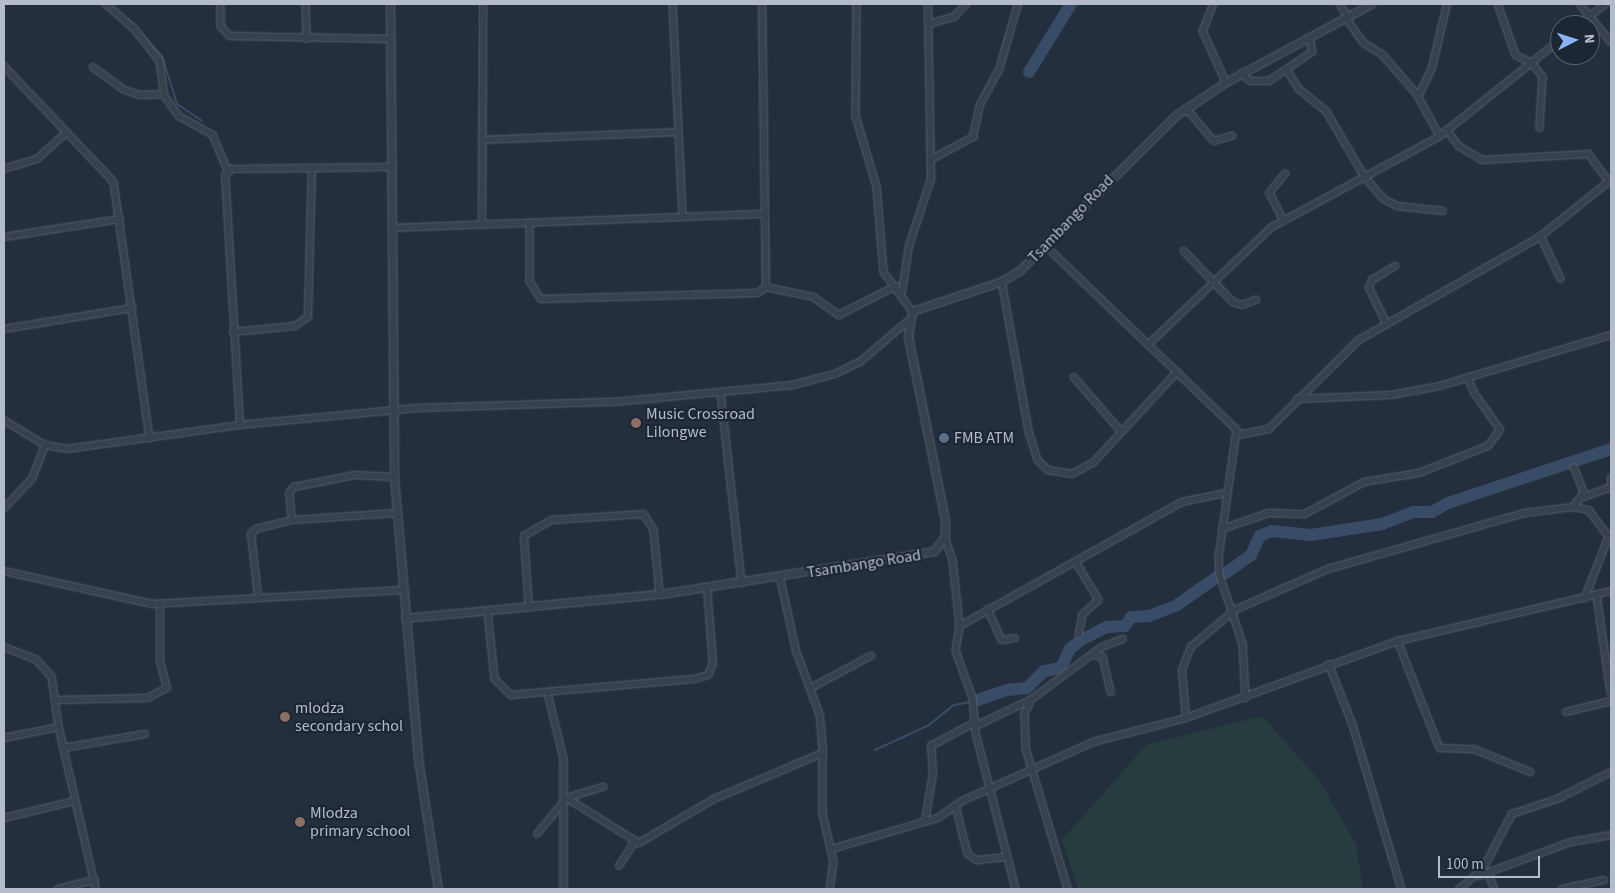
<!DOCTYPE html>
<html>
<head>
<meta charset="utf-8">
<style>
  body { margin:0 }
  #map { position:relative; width:1615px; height:893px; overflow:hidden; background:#242f3e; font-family:"Source Sans 3",sans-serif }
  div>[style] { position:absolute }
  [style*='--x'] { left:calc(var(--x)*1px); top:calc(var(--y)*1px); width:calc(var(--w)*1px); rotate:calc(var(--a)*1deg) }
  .green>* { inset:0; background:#263c3f }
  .stream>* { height:2px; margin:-1px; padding:0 1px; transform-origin:1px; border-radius:1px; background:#394c67 }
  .river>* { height:12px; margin:-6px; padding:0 6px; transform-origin:6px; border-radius:6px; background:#394c67 }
  .roads { filter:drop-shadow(0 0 1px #565f6c) drop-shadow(0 0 1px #565f6c) }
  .minor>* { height:5.5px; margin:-2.75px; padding:0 2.75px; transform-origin:2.75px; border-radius:2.75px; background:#38414e }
  .tertiary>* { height:7px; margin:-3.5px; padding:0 3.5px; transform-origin:3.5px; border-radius:3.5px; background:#38414e }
  .dots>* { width:14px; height:14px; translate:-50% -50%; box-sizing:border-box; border:2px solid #1d2633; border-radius:50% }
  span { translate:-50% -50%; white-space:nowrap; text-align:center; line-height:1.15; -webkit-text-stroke:4.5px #1d2633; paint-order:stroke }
  .street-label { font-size:16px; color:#b4bcc9 }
  .poi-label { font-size:16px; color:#b4bcc9 }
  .left { translate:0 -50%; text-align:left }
  .frame { position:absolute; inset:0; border:5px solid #b4bcc9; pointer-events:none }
  .north { position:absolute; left:1550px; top:15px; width:50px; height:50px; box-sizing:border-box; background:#1d2633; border:1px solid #59626f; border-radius:50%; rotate:85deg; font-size:14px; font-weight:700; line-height:20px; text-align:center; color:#b4bcc9 }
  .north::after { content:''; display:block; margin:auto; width:18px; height:22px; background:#8ab4f8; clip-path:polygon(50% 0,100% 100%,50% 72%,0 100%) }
  .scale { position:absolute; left:1438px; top:856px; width:102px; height:22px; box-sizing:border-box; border:2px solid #b4bcc9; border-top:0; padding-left:6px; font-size:15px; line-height:18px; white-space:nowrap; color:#b4bcc9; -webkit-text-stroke:4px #1d2633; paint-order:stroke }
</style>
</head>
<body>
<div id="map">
  <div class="green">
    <i style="clip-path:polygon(1262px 716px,1319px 780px,1356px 844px,1363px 889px,1078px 889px,1062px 840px,1146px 745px)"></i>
  </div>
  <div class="stream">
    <i style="--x:129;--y:20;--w:49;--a:47.5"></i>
    <i style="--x:162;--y:56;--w:50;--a:72.6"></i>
    <i style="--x:177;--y:104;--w:30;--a:34"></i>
    <i style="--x:875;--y:750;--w:60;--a:-24.8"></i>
    <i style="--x:929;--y:725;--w:32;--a:-39"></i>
    <i style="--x:954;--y:705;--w:17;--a:-10"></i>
  </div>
  <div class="river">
    <i style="--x:1029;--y:72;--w:80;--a:-58.3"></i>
    <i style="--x:1226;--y:573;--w:31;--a:-36"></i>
    <i style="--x:1251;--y:555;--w:21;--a:-65"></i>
    <i style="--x:1260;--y:536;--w:13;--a:-23"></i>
    <i style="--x:1272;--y:531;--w:39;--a:6"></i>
    <i style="--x:1311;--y:535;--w:72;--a:-8.8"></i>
    <i style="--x:1382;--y:524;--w:33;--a:-21"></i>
    <i style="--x:1413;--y:512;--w:19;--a:0"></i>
    <i style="--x:1432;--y:512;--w:18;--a:-29"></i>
    <i style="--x:1448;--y:503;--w:172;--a:-18.3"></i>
    <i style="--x:975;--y:701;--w:34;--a:-19"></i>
    <i style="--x:1007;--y:690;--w:20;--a:-6"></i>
    <i style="--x:1027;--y:688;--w:24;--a:-45"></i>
    <i style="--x:1044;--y:671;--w:17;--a:-10"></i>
    <i style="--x:1061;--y:668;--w:21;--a:-65"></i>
    <i style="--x:1070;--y:649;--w:14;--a:-39"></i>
    <i style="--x:1081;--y:640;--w:29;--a:-27"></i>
    <i style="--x:1107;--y:627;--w:18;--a:-3"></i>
    <i style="--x:1125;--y:626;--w:11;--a:-56"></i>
    <i style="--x:1131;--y:617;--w:18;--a:-3"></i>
    <i style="--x:1149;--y:616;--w:30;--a:-21"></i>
    <i style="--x:1177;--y:605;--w:49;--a:-35"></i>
  </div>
  <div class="roads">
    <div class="minor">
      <i style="--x:106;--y:4;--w:37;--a:41"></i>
      <i style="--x:134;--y:28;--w:42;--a:51.8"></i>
      <i style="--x:160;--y:61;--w:35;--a:82"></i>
      <i style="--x:165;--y:96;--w:24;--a:55"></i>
      <i style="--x:179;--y:116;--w:39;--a:29"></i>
      <i style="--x:213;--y:135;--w:39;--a:67"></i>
      <i style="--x:221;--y:4;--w:22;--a:90"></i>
      <i style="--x:221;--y:26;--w:13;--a:48"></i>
      <i style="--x:230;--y:36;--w:160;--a:1.1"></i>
      <i style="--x:306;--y:4;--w:35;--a:88"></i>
      <i style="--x:673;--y:4;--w:212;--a:87.3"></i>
      <i style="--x:857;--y:4;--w:112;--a:90.5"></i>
      <i style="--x:856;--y:116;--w:74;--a:73.5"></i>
      <i style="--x:877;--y:187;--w:85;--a:85.3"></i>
      <i style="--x:884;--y:272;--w:48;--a:54.3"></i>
      <i style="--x:1214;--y:4;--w:29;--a:112"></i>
      <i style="--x:1203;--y:31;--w:56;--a:65.7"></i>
      <i style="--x:1340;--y:4;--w:17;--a:57"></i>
      <i style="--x:1498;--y:4;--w:54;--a:70.6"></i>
      <i style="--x:1516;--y:55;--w:18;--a:27"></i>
      <i style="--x:1532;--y:63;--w:18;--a:52"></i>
      <i style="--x:1543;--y:77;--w:51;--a:93.4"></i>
      <i style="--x:1580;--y:4;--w:49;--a:50.8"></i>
      <i style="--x:1347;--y:19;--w:29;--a:55"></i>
      <i style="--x:1364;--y:43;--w:22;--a:32"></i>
      <i style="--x:1383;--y:55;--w:52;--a:48.9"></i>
      <i style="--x:1417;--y:94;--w:48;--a:61.3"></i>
      <i style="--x:928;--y:24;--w:27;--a:-15"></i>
      <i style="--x:954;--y:17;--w:18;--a:-47"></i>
      <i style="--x:1578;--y:25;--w:35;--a:-37"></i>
      <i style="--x:4;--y:66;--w:160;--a:46.5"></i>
      <i style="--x:114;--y:182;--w:259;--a:82"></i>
      <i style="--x:93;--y:67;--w:39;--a:36"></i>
      <i style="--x:125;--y:90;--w:16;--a:18"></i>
      <i style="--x:140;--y:95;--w:24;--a:-2"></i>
      <i style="--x:1288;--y:71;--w:21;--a:59"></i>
      <i style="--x:1299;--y:89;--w:36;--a:39"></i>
      <i style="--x:1327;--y:112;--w:75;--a:59.7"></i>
      <i style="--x:1365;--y:177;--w:29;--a:49"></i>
      <i style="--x:1384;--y:199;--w:15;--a:28"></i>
      <i style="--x:1397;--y:206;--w:46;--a:6.2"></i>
      <i style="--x:1242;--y:73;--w:11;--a:45"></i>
      <i style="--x:1250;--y:81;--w:19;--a:0"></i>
      <i style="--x:1269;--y:81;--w:52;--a:-34"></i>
      <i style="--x:1312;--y:52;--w:13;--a:-99"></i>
      <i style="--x:1418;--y:97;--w:32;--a:-64"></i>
      <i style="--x:1432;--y:68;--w:66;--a:-76.8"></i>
      <i style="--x:1186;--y:108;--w:43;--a:49.7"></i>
      <i style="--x:1214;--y:141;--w:19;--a:-16"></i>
      <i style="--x:1447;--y:130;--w:20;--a:53"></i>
      <i style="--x:1459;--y:146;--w:27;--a:31"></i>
      <i style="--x:1482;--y:160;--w:107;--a:-3.2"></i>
      <i style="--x:1589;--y:154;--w:34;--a:54"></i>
      <i style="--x:482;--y:140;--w:196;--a:-2.3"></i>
      <i style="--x:932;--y:159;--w:47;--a:-28.2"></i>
      <i style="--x:973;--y:137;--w:33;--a:-78"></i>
      <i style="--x:980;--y:105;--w:40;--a:-62"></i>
      <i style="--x:999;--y:70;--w:69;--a:-73.9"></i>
      <i style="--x:4;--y:169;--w:34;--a:-17"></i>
      <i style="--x:37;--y:159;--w:40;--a:-42"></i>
      <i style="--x:1283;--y:220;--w:30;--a:-117"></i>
      <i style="--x:1269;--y:193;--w:25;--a:-50"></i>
      <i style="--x:530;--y:223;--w:58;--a:90"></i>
      <i style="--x:530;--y:281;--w:21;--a:59"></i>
      <i style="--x:541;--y:299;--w:217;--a:-1.6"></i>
      <i style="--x:758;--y:293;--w:10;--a:-37"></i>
      <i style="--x:766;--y:287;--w:283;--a:-90.8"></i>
      <i style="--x:482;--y:224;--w:220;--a:-89.7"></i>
      <i style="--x:393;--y:228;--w:371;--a:-2.2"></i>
      <i style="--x:1541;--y:236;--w:47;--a:65.1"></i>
      <i style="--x:4;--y:237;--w:117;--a:-8.8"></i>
      <i style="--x:1046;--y:246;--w:265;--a:43.9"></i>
      <i style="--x:1237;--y:430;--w:129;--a:98"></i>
      <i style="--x:1219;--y:558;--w:17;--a:87"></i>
      <i style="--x:1220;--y:575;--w:73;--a:71.6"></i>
      <i style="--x:1243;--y:644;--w:54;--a:86.8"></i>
      <i style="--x:1184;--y:251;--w:71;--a:46.1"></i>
      <i style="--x:1233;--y:302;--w:9;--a:18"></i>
      <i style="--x:1242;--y:305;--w:15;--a:-20"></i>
      <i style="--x:1002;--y:281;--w:152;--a:79.8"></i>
      <i style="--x:1029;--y:431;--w:30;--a:73"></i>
      <i style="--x:1038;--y:460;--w:14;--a:45"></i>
      <i style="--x:1048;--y:470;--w:24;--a:9"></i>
      <i style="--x:1072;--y:474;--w:24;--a:-28"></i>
      <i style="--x:1093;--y:463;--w:124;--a:-47.3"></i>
      <i style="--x:766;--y:287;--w:49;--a:11.8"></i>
      <i style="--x:814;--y:297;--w:31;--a:36"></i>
      <i style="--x:839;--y:315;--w:64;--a:-27"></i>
      <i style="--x:902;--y:292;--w:47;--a:-81.3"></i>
      <i style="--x:909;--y:246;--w:71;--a:-71.8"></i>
      <i style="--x:931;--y:179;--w:175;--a:-91"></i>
      <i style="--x:1386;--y:323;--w:39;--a:-116"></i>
      <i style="--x:1369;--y:288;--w:9;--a:-69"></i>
      <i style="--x:1372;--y:280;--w:27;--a:-31"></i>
      <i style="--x:4;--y:329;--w:130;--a:-9.3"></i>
      <i style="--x:233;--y:332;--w:62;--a:-5.5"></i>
      <i style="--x:295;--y:326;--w:16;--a:-35"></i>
      <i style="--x:308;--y:317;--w:149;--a:-88.5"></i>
      <i style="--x:1150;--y:343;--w:168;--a:-43.6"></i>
      <i style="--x:1272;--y:227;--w:191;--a:-28.4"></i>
      <i style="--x:1440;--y:136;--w:154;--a:-38.7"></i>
      <i style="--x:1074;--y:377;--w:72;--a:49"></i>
      <i style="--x:721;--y:392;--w:192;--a:83.7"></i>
      <i style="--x:1297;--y:399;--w:94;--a:-2.4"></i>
      <i style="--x:1391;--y:395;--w:50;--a:-10.4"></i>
      <i style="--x:1440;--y:386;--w:178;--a:-16.6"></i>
      <i style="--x:4;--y:420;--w:48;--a:31.4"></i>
      <i style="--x:45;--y:445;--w:22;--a:10"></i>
      <i style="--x:67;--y:449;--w:175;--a:-7.9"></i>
      <i style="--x:240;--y:425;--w:179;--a:-5.5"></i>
      <i style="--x:418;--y:408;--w:196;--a:-1.8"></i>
      <i style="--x:614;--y:402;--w:180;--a:-5.4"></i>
      <i style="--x:793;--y:385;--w:43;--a:-14.7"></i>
      <i style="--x:835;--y:374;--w:28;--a:-26"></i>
      <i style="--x:860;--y:362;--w:62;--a:-40.4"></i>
      <i style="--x:240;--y:425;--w:249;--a:-93.4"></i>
      <i style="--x:225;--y:176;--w:10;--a:-45"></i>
      <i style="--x:232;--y:169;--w:160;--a:-0.7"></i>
      <i style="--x:1238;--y:435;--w:32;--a:-11"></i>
      <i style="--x:1269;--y:429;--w:127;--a:-44.7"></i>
      <i style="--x:1359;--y:340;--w:210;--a:-29.7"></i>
      <i style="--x:1541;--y:236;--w:90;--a:-38.7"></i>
      <i style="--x:1584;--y:497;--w:29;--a:-20"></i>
      <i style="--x:1611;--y:487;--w:9;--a:-90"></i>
      <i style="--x:1573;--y:507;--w:18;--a:-52"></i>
      <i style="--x:1584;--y:493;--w:27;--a:-112"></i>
      <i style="--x:4;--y:508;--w:40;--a:-46"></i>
      <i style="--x:32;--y:479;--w:36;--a:-69"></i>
      <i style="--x:292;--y:520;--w:27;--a:-96"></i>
      <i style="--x:289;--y:493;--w:8;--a:-50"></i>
      <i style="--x:294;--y:487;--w:62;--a:-11.1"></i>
      <i style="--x:355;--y:475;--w:39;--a:3"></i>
      <i style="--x:1222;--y:529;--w:50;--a:-18.8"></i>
      <i style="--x:1269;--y:513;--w:36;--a:2"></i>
      <i style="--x:1305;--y:514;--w:67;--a:-28.5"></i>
      <i style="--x:1364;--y:482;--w:56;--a:-9.3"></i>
      <i style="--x:1419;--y:473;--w:74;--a:-21.4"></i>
      <i style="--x:1488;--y:446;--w:20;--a:-53"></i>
      <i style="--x:1500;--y:430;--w:45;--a:-125.1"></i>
      <i style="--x:1474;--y:393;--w:16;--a:-112"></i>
      <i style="--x:945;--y:536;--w:25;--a:72"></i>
      <i style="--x:953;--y:560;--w:66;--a:83.9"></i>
      <i style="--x:960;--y:626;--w:25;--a:99"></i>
      <i style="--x:956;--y:651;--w:50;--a:70.1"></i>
      <i style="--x:973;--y:698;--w:35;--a:85"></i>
      <i style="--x:976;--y:733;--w:161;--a:75.6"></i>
      <i style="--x:1076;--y:562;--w:44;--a:58.8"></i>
      <i style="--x:1099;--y:600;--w:22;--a:137"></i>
      <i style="--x:1083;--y:615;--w:20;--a:101"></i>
      <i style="--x:4;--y:571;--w:153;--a:12.5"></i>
      <i style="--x:153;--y:604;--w:250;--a:-3.2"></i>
      <i style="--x:258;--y:596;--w:62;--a:-96.4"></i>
      <i style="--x:251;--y:534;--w:7;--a:-45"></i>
      <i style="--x:256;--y:529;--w:37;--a:-14"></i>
      <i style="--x:292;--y:520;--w:105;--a:-3.8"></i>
      <i style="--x:1597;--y:596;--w:97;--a:81.7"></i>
      <i style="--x:529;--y:608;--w:72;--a:-94"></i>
      <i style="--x:524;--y:536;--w:32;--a:-30"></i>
      <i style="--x:552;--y:520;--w:92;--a:-3.7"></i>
      <i style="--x:644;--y:514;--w:19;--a:58"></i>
      <i style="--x:654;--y:530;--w:64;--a:84.6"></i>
      <i style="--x:988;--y:609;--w:34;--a:66"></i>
      <i style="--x:1002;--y:640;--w:13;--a:-9"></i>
      <i style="--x:488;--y:612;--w:67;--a:84"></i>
      <i style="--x:495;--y:679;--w:23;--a:45"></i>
      <i style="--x:511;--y:695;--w:185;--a:-5"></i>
      <i style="--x:695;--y:679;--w:14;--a:-17"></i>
      <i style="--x:708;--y:675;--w:12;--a:-66"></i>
      <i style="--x:713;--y:664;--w:77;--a:-94.5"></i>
      <i style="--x:960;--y:626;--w:254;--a:-29.2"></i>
      <i style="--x:1182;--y:502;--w:45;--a:-11.6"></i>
      <i style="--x:1398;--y:641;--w:115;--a:68.6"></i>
      <i style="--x:1440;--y:748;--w:34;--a:2"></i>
      <i style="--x:1474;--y:749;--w:61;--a:22.3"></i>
      <i style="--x:4;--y:647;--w:34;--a:21"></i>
      <i style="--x:36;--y:659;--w:24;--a:48"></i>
      <i style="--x:52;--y:677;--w:50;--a:82"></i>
      <i style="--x:59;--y:727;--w:166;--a:77.1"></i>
      <i style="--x:1094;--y:655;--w:9;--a:13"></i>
      <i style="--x:1103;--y:657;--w:36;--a:77"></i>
      <i style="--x:1329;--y:664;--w:66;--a:68.5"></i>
      <i style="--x:1353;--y:725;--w:171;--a:73.4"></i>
      <i style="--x:811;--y:688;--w:68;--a:-28.1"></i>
      <i style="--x:548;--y:693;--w:68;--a:76.4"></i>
      <i style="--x:564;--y:759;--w:130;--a:90"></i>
      <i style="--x:1032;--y:699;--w:17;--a:115"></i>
      <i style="--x:1025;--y:714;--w:34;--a:88"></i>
      <i style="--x:1026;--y:748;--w:147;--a:73.4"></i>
      <i style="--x:56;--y:700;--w:92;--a:-1.2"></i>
      <i style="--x:148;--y:698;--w:21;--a:-28"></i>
      <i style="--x:167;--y:688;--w:27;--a:-105"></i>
      <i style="--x:160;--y:662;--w:58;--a:-90"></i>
      <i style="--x:1566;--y:712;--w:46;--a:-13.7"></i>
      <i style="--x:1186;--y:718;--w:48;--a:-94.8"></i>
      <i style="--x:1182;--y:670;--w:25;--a:-69"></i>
      <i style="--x:1191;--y:647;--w:57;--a:-40.1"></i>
      <i style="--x:1235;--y:610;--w:102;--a:-23.8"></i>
      <i style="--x:1328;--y:569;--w:205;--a:-15.9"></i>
      <i style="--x:1525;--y:513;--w:48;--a:-7.1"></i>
      <i style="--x:1573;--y:507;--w:16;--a:11"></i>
      <i style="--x:1589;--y:510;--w:34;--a:53"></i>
      <i style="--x:1609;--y:537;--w:66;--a:111.2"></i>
      <i style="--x:976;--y:726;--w:62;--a:-25.7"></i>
      <i style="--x:1032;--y:699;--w:87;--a:-36.6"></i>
      <i style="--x:1102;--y:647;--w:22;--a:-21"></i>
      <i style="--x:4;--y:738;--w:56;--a:-11.3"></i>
      <i style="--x:63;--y:748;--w:83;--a:-9.7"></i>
      <i style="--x:823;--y:753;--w:61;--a:90"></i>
      <i style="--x:823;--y:814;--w:49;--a:77.1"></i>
      <i style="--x:834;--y:862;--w:27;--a:98"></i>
      <i style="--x:567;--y:798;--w:85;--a:32"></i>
      <i style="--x:639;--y:843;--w:87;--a:-30.4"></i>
      <i style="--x:714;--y:799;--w:118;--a:-22.9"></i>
      <i style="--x:823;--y:753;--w:37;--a:-95"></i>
      <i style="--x:820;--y:716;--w:69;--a:-110.3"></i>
      <i style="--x:796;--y:651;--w:75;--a:-102.4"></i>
      <i style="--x:956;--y:806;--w:49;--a:76"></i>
      <i style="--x:968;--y:854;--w:11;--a:34"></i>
      <i style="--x:977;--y:860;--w:29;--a:-6"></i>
      <i style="--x:4;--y:818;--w:73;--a:-13.5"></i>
      <i style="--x:925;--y:822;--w:50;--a:-80.7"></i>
      <i style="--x:933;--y:773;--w:27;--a:-94"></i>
      <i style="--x:931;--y:746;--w:51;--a:-28.1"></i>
      <i style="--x:537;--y:834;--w:47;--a:-50.2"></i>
      <i style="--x:567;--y:798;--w:38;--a:-17"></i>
      <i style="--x:832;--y:849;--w:110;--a:-16.3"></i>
      <i style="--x:938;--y:818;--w:29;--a:-35"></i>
      <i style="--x:962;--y:801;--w:144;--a:-24.2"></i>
      <i style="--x:1093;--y:742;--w:96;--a:-14.5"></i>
      <i style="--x:1186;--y:718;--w:226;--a:-20"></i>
      <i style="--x:1398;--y:641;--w:219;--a:-13.2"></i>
      <i style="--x:619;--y:866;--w:27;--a:-57"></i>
      <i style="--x:1489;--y:875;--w:15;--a:67"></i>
      <i style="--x:1479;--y:876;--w:98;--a:-20.3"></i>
      <i style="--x:1571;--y:842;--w:41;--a:-9.9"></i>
      <i style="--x:58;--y:889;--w:38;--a:-14"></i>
      <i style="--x:1459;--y:889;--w:31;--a:-40"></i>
      <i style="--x:1483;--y:869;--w:62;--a:-62.2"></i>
      <i style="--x:1512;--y:814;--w:47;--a:-18.4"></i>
      <i style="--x:1557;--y:799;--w:60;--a:-26.6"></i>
      <i style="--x:1562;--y:889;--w:43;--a:-12.1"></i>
    </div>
    <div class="tertiary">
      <i style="--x:390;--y:4;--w:473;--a:89.5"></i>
      <i style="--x:394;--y:477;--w:283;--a:85.1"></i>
      <i style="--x:418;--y:759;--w:132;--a:81.3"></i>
      <i style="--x:405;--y:618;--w:256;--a:-5.4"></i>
      <i style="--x:660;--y:594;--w:277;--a:-8.9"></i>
      <i style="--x:934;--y:551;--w:19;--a:-54"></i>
      <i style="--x:945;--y:536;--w:16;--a:-90"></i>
      <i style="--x:945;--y:520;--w:188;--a:-101.4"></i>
      <i style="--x:908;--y:336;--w:25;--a:-81"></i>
      <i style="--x:912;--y:311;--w:95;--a:-18.4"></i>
      <i style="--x:1002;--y:281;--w:21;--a:-31"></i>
      <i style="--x:1020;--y:270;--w:218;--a:-44.8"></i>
      <i style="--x:1175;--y:116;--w:61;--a:-33.7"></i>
      <i style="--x:1226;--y:82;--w:165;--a:-28.3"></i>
    </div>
  </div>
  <div class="dots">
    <i style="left:636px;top:423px;background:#8d6e63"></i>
    <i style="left:944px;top:438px;background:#5c6f8a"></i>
    <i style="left:285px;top:717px;background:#8d6e63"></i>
    <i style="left:300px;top:822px;background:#8d6e63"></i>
  </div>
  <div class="street-label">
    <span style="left:1071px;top:219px;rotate:-46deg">Tsambango Road</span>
    <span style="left:864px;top:564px;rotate:-9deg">Tsambango Road</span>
  </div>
  <div class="poi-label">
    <span class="left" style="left:646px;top:423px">Music Crossroad<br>Lilongwe</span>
    <span class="left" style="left:954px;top:438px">FMB ATM</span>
    <span class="left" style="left:295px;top:717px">mlodza<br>secondary schol</span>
    <span class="left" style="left:310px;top:822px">Mlodza<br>primary school</span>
  </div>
  <div class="frame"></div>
  <div class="north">N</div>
  <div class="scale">100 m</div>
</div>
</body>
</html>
